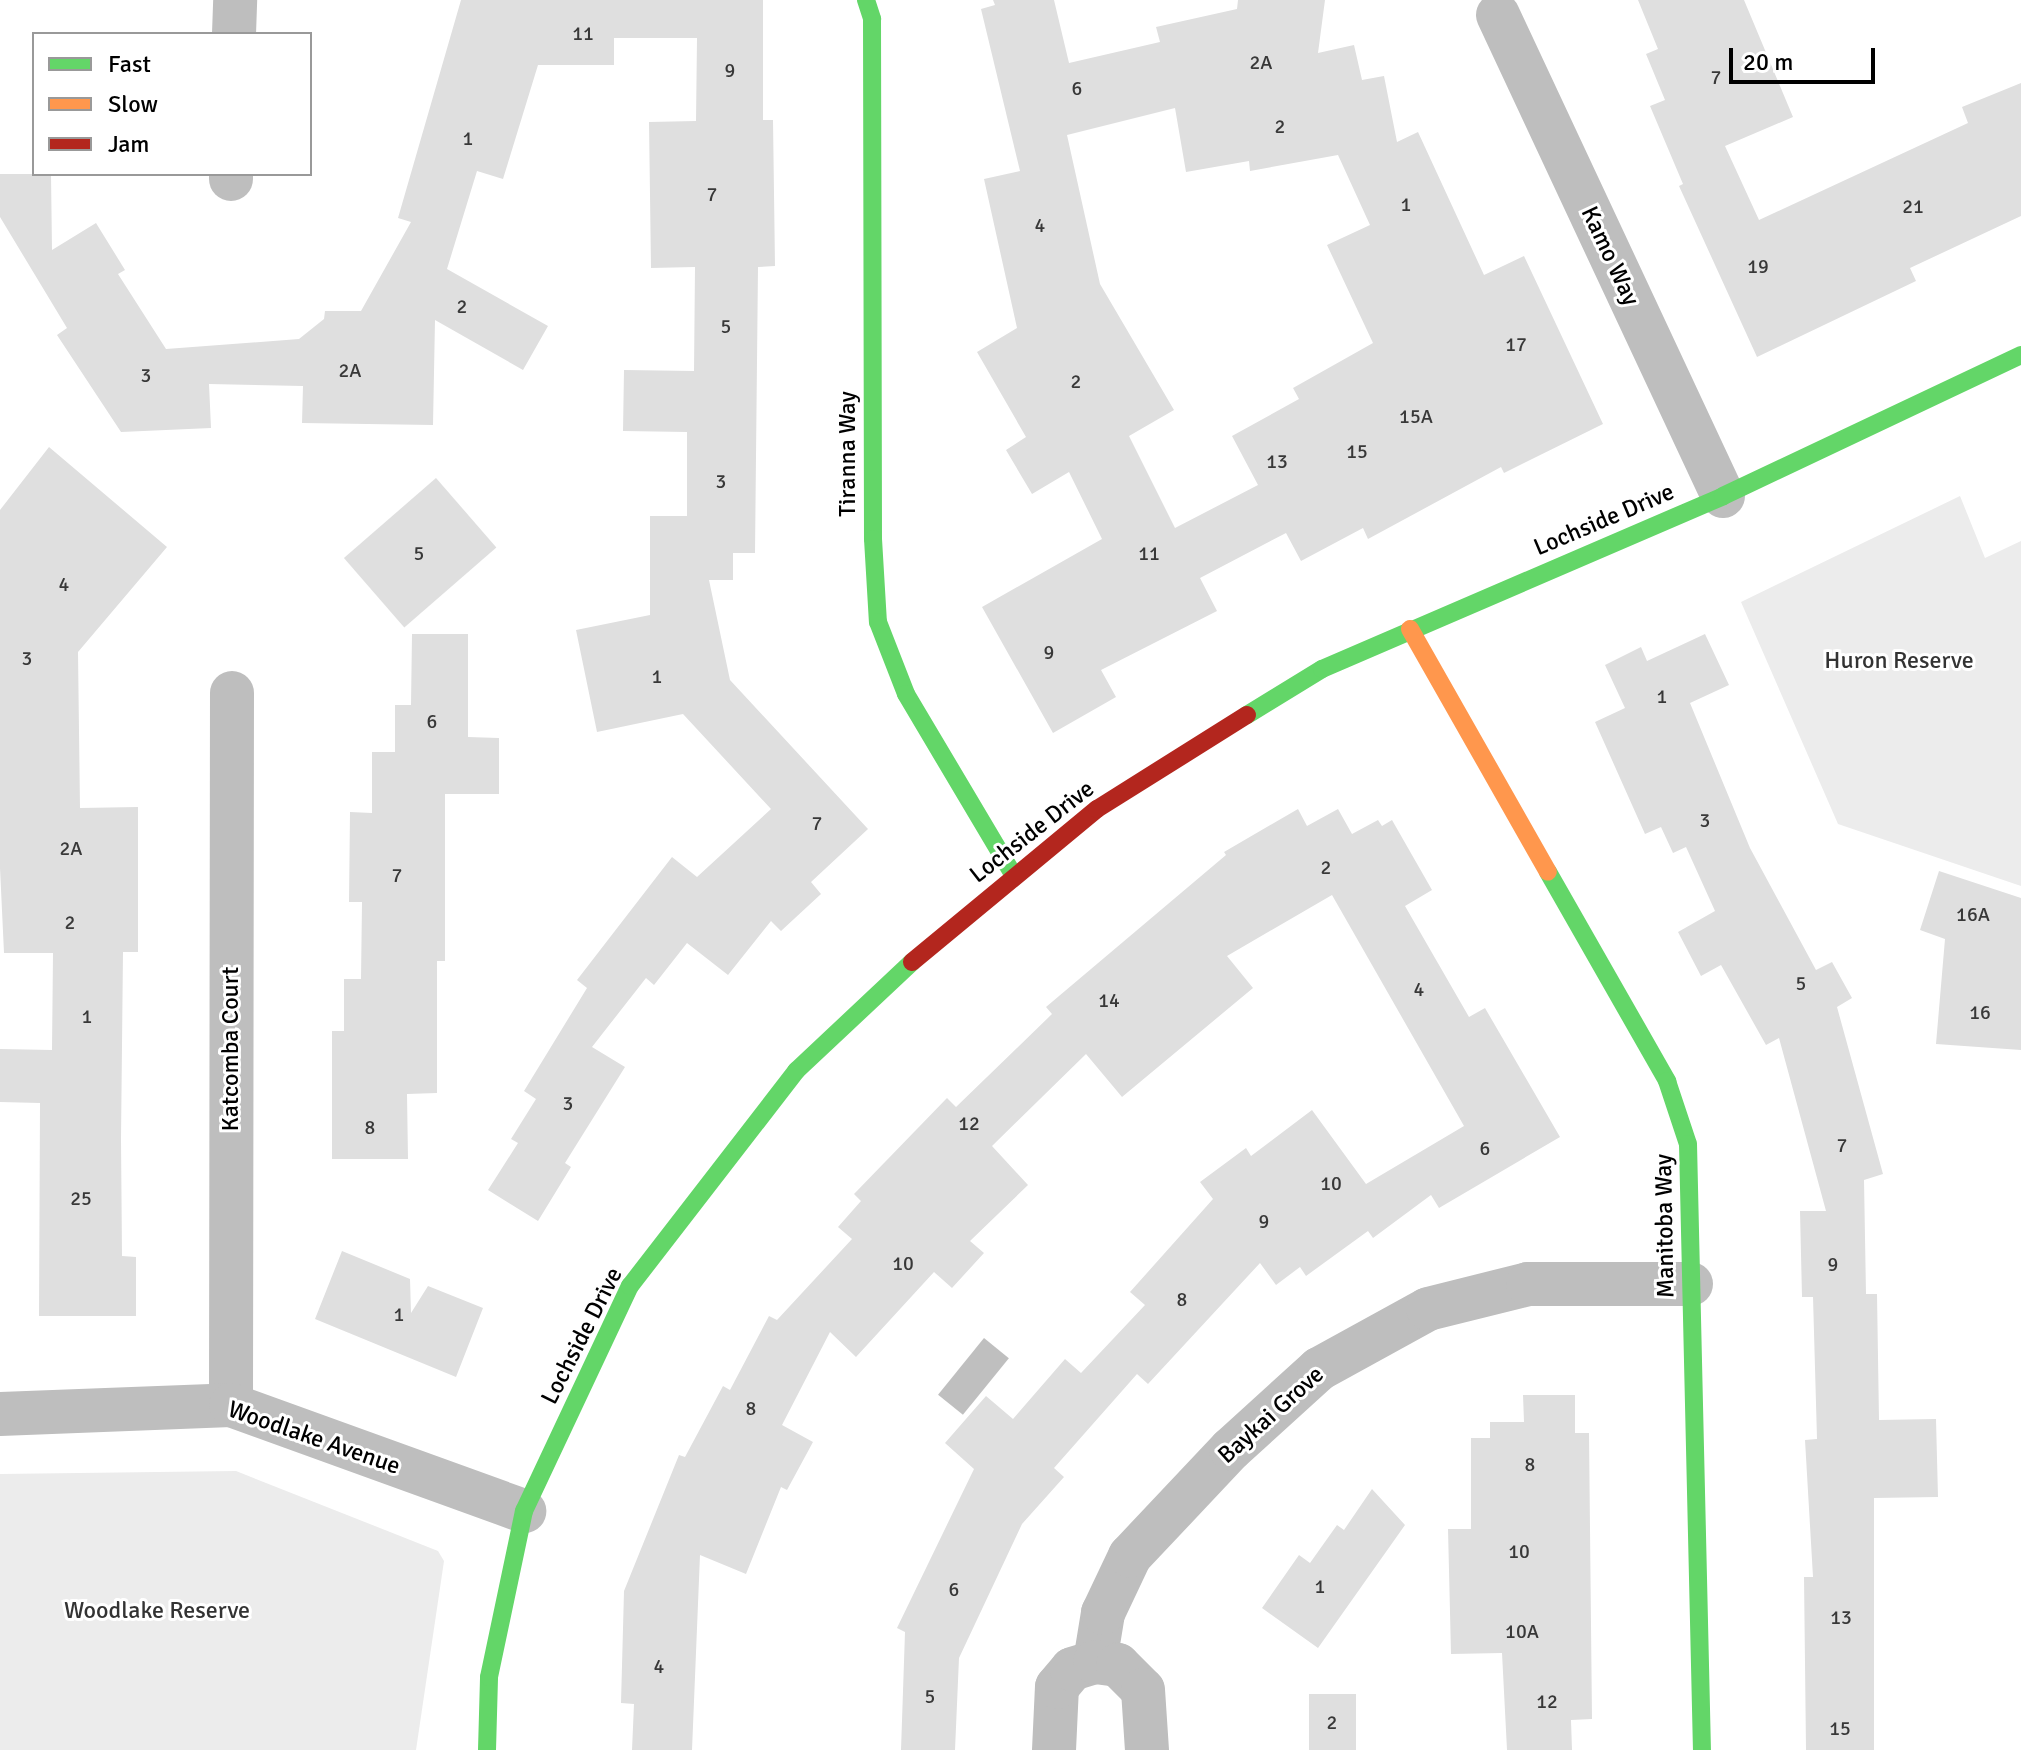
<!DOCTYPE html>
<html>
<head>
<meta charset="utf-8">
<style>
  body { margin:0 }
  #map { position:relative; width:2021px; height:1750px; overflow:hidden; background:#fff; font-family:Signika,sans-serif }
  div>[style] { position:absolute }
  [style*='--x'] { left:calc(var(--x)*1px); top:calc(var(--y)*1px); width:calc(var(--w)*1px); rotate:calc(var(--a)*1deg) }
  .green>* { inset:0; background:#ececec }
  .water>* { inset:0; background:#bfbfbf; transform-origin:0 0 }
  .building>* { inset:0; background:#dfdfdf; transform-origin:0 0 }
  .street>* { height:44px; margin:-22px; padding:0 22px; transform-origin:22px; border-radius:22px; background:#bebebe }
  .fast>* { height:18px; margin:-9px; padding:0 9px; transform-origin:9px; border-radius:9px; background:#63d668 }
  .slow>* { height:18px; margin:-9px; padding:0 9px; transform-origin:9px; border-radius:9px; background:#ff974d }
  .jam>* { height:18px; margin:-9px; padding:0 9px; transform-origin:9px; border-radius:9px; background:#b3261e }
  span { translate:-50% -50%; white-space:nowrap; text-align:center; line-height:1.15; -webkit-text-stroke:6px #fff; paint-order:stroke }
  .number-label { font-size:20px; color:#383838 }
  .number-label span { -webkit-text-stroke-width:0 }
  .street-label { font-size:24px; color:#000 }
  .park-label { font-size:24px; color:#333 }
  .legend { position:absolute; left:32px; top:32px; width:280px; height:144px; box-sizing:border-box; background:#fff; border:2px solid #999; margin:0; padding:10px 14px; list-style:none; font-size:24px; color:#000 }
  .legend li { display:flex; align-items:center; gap:16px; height:40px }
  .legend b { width:40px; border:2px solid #999 }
  .scale { position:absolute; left:1729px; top:48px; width:146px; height:36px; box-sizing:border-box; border:4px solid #000; border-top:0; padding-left:10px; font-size:24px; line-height:28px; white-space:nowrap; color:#000; -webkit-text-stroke:6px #fff; paint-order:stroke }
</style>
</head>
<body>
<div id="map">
  <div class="green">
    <i style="clip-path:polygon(1960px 496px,1985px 558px,2021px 541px,2021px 886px,1838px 824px,1741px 602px)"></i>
    <i style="clip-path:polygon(236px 1471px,438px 1551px,444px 1561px,416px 1750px,0 1750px,0 1474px)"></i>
  </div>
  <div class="water">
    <i style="left:984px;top:1338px;width:32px;height:73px;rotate:39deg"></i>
  </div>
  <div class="building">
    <i style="clip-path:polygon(461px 0,763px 0,763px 120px,773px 120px,775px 266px,758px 267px,755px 553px,733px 553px,733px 580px,709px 580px,730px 680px,868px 829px,811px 882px,821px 894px,781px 931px,771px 921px,728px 975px,687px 943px,654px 985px,646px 978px,592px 1047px,625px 1067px,565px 1163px,571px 1167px,538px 1221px,488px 1190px,518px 1143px,511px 1139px,536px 1099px,524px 1091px,587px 988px,577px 980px,672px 857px,697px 877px,771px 809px,683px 714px,597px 732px,576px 630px,650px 615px,650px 516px,687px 516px,687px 432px,623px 431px,624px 370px,694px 371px,695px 267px,651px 268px,649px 122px,696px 121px,697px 38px,614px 38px,614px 65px,538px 65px,503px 179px,477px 171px,447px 269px,548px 326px,523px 370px,435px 320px,433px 425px,302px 423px,303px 386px,209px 384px,211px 428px,121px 432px,57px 335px,67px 328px,0 217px,0 174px,51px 174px,52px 250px,96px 223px,125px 270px,118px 274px,166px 349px,299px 339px,324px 319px,325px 311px,361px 311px,411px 222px,398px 218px)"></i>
    <i style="clip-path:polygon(evenodd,993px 0,1054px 0,1069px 63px,1160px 42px,1156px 27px,1237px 9px,1238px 0,1325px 0,1318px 53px,1354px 45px,1362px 80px,1384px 76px,1397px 142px,1418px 132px,1484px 275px,1524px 256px,1603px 424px,1504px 473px,1501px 467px,1368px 539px,1363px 528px,1301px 561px,1286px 533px,1200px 578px,1217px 611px,1101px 670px,1116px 697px,1053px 733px,982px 607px,1102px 539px,1069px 472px,1032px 494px,1006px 450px,1026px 437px,977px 352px,1017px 328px,984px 179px,1020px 171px,981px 9px,995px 5px,993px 0,1175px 108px,1186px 172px,1249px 161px,1250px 171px,1338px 155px,1370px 225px,1327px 245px,1373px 343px,1293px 388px,1299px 399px,1232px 436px,1258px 485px,1175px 528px,1129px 436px,1174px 410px,1100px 284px,1067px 135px,1175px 108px)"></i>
    <i style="clip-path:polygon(1638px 0,1744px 0,1793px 117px,1725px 146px,1759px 220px,1968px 123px,1962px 107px,2021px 83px,2021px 216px,1910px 268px,1916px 281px,1757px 357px,1679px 186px,1683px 184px,1650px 106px,1665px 100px,1646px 54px,1658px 49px)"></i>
    <i style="clip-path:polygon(49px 447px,167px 547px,78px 652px,80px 808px,138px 807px,138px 952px,123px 952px,121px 1139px,122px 1256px,136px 1257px,136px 1316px,39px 1316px,40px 1103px,0 1102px,0 1049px,52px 1050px,53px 953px,4px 953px,0 868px,0 510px)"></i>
    <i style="left:436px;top:478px;width:92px;height:122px;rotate:49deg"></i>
    <i style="clip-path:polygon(412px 634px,468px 634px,468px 737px,499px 738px,499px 794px,445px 794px,445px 961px,437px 961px,437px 1093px,407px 1094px,408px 1159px,332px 1159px,332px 1031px,344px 1031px,344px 979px,361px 979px,362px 902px,349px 902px,350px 812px,372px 813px,372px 752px,395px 752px,395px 705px,411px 705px)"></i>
    <i style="clip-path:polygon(1705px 634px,1729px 685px,1690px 703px,1750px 848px,1816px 970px,1832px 962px,1852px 998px,1837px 1007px,1883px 1174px,1864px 1180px,1866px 1294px,1877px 1294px,1879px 1420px,1936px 1419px,1938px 1497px,1874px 1498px,1874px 1750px,1806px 1750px,1804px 1577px,1813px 1577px,1805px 1440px,1817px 1439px,1813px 1297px,1802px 1297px,1800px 1211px,1826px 1211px,1779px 1038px,1766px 1045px,1721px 965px,1701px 976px,1678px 932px,1715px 911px,1686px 847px,1673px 853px,1661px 827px,1645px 834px,1595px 722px,1625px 708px,1605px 665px,1641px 647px,1647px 661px)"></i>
    <i style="clip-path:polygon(1298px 809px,1307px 826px,1338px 809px,1352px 834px,1378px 820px,1382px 826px,1392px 820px,1432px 890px,1405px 906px,1469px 1017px,1485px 1008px,1560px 1137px,1439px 1208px,1431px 1195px,1373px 1238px,1368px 1231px,1306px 1276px,1300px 1267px,1276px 1285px,1260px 1263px,1148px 1384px,1137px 1374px,1054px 1468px,1064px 1477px,1022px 1524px,959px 1658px,955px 1750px,901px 1750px,905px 1632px,897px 1628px,974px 1469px,945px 1443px,986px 1396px,1013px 1419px,1065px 1359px,1081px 1373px,1145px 1305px,1130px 1292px,1213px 1199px,1200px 1182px,1246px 1148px,1251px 1156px,1312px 1110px,1366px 1184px,1464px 1126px,1332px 895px,1227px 956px,1253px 988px,1122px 1097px,1086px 1054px,992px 1146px,1028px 1185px,970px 1241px,984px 1253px,952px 1288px,934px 1272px,856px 1357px,830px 1332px,782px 1425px,813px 1442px,787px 1490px,781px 1487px,746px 1574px,700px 1555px,692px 1750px,632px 1750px,634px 1704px,621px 1703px,624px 1591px,679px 1455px,685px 1457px,723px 1386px,730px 1390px,769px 1316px,777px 1320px,852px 1239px,838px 1227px,861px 1201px,854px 1194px,947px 1098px,956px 1107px,1052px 1014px,1046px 1007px,1226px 855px,1224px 852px)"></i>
    <i style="clip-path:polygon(1939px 871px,2021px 898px,2021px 1050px,1936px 1044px,1945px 939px,1920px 930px)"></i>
    <i style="clip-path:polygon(342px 1251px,410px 1279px,411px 1313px,428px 1286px,483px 1308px,456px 1377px,315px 1319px)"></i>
    <i style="clip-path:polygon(1523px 1395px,1575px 1395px,1575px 1433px,1589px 1433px,1592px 1719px,1571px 1720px,1572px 1750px,1507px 1750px,1502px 1653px,1451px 1654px,1448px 1529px,1471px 1529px,1471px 1438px,1490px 1438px,1490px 1422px,1524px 1422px)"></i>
    <i style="clip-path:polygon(1372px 1489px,1405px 1525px,1318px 1648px,1262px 1608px,1299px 1555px,1310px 1563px,1337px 1525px,1344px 1530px)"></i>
    <i style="left:1309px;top:1694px;width:47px;height:56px"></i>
  </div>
  <div class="street">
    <i style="--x:1498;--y:15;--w:531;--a:64.93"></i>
    <i style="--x:234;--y:34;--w:34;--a:-88"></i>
    <i style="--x:231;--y:179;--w:5;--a:-90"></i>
    <i style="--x:231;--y:1405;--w:712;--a:-89.92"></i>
    <i style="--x:0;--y:1414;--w:231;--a:-2.2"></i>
    <i style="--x:231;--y:1405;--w:312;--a:19.9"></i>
    <i style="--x:1095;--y:1662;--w:50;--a:-80.7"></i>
    <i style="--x:1103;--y:1613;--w:63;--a:-64.7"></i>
    <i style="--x:1130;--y:1556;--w:147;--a:-46.7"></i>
    <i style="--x:1231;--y:1449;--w:119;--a:-42.3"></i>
    <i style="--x:1319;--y:1369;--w:124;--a:-28.8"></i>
    <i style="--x:1428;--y:1309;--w:103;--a:-14"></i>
    <i style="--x:1528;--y:1284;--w:163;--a:0"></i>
    <i style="--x:1054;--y:1750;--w:63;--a:-87.3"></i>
    <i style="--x:1057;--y:1687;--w:23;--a:-50"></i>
    <i style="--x:1072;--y:1669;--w:24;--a:-17"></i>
    <i style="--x:1095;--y:1662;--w:23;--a:7"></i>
    <i style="--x:1118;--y:1665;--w:35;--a:45"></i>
    <i style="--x:1143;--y:1690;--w:60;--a:86.2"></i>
  </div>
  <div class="fast">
    <i style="--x:866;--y:0;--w:20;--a:72"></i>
    <i style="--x:872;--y:19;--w:520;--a:89.89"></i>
    <i style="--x:873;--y:539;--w:83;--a:86.6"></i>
    <i style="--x:878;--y:622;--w:77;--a:68.7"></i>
    <i style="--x:906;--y:694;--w:209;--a:59.3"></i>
    <i style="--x:1247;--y:715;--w:88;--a:-31.5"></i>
    <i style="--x:1322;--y:669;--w:437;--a:-23.3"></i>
    <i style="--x:1723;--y:496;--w:330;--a:-25.3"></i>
    <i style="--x:1548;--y:872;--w:241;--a:60.3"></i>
    <i style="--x:1667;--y:1081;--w:66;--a:71.6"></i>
    <i style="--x:1688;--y:1144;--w:606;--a:88.68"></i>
    <i style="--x:487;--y:1750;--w:73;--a:-88.4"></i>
    <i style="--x:489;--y:1677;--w:170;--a:-78.1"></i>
    <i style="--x:524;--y:1511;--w:249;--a:-64.8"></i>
    <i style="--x:630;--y:1286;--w:272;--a:-52.3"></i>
    <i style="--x:796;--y:1071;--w:159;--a:-43.2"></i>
  </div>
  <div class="slow">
    <i style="--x:1410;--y:629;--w:279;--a:60.4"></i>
  </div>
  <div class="jam">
    <i style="--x:912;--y:962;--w:240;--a:-39.6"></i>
    <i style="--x:1097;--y:809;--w:177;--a:-32.1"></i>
  </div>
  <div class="number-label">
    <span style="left:583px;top:33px">11</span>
    <span style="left:1261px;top:62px">2A</span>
    <span style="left:730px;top:70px">9</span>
    <span style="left:1716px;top:77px">7</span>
    <span style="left:1077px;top:88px">6</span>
    <span style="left:1280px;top:126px">2</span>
    <span style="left:468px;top:138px">1</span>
    <span style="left:712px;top:194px">7</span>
    <span style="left:1406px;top:204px">1</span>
    <span style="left:1913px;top:206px">21</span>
    <span style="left:1040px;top:225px">4</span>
    <span style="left:1758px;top:266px">19</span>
    <span style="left:462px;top:306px">2</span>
    <span style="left:726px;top:326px">5</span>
    <span style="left:1516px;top:344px">17</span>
    <span style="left:350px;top:370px">2A</span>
    <span style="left:146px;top:375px">3</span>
    <span style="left:1076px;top:381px">2</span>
    <span style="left:1416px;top:416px">15A</span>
    <span style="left:1357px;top:451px">15</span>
    <span style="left:1277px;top:461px">13</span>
    <span style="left:721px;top:481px">3</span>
    <span style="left:419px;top:553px">5</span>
    <span style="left:1149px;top:553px">11</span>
    <span style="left:64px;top:584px">4</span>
    <span style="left:1049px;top:652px">9</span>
    <span style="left:27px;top:658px">3</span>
    <span style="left:657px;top:676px">1</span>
    <span style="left:1662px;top:696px">1</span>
    <span style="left:432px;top:721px">6</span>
    <span style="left:1705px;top:820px">3</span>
    <span style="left:817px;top:823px">7</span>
    <span style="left:71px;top:848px">2A</span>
    <span style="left:1326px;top:867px">2</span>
    <span style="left:397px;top:875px">7</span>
    <span style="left:1973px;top:914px">16A</span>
    <span style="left:70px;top:922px">2</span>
    <span style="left:1801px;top:983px">5</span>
    <span style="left:1419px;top:989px">4</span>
    <span style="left:1109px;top:1000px">14</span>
    <span style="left:1980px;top:1012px">16</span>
    <span style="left:87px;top:1016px">1</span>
    <span style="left:568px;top:1103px">3</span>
    <span style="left:969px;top:1123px">12</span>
    <span style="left:370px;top:1127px">8</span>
    <span style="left:1842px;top:1145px">7</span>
    <span style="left:1485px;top:1148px">6</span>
    <span style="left:1331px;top:1183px">10</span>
    <span style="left:81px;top:1198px">25</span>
    <span style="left:1264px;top:1221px">9</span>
    <span style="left:903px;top:1263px">10</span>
    <span style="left:1833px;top:1264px">9</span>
    <span style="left:1182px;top:1299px">8</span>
    <span style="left:399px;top:1314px">1</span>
    <span style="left:751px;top:1408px">8</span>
    <span style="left:1530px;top:1464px">8</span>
    <span style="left:1519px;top:1551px">10</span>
    <span style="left:1320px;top:1586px">1</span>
    <span style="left:954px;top:1589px">6</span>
    <span style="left:1841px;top:1617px">13</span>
    <span style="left:1522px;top:1631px">10A</span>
    <span style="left:659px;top:1666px">4</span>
    <span style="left:930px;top:1696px">5</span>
    <span style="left:1547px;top:1701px">12</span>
    <span style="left:1332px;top:1722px">2</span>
    <span style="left:1840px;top:1728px">15</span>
  </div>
  <div class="street-label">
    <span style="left:1610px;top:256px;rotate:65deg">Kamo Way</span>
    <span style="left:848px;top:454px;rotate:-90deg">Tiranna Way</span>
    <span style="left:1604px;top:520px;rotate:-23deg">Lochside Drive</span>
    <span style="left:1032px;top:832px;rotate:-38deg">Lochside Drive</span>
    <span style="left:231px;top:1049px;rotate:-90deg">Katcomba Court</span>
    <span style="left:1665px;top:1226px;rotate:-91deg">Manitoba Way</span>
    <span style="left:582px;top:1336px;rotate:-63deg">Lochside Drive</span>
    <span style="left:1271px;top:1415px;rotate:-42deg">Baykai Grove</span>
    <span style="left:314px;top:1438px;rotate:19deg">Woodlake Avenue</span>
  </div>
  <div class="park-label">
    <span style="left:1899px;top:661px">Huron Reserve</span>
    <span style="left:157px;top:1611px">Woodlake Reserve</span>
  </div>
  <ul class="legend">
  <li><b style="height:10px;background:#63d668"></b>Fast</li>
  <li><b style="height:10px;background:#ff974d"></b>Slow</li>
  <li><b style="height:10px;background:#b3261e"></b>Jam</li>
  </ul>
  <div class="scale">20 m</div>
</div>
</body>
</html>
